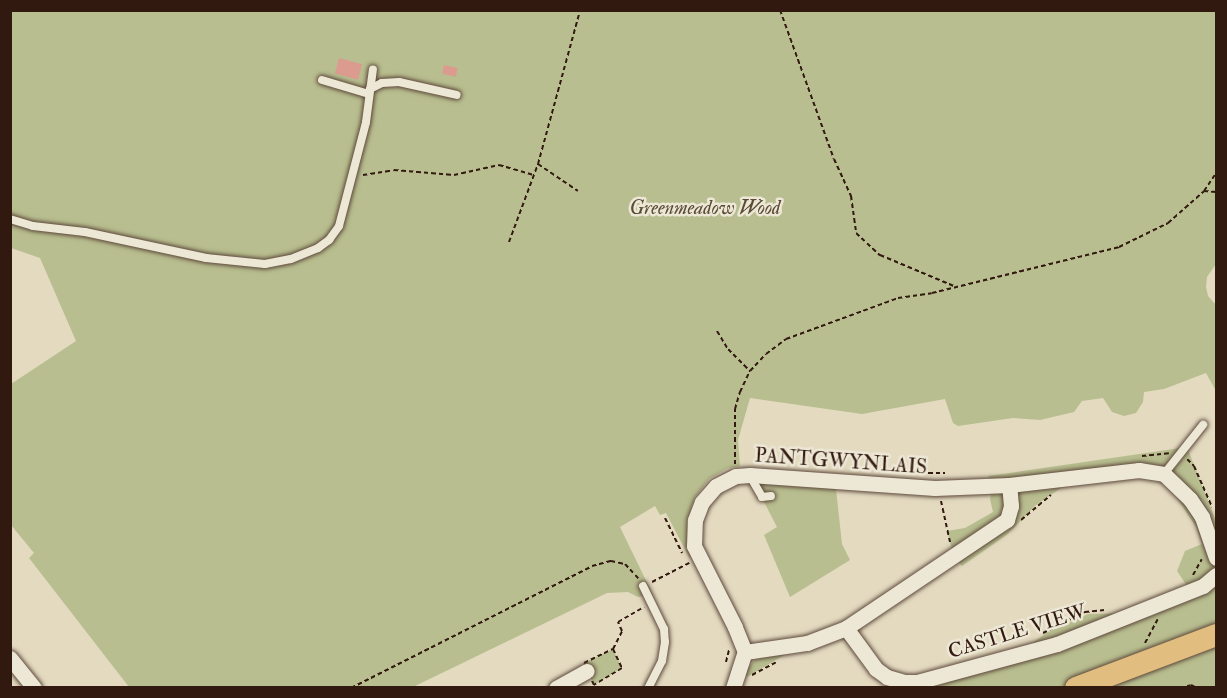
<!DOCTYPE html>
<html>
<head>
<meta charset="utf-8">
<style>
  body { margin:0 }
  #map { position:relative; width:1227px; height:698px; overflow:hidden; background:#e3dac0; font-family:"IM FELL Double Pica",serif }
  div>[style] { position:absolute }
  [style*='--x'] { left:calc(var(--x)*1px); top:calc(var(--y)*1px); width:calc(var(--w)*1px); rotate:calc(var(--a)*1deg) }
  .green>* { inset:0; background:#b8be8f }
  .building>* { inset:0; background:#db9c8f; transform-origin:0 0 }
  .path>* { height:2px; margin-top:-1px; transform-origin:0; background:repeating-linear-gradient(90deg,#32190f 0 4.5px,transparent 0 7.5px) }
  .roads { filter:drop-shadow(0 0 2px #5e493b) drop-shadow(0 0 2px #5e493b) }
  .service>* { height:8px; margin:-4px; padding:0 4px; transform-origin:4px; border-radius:4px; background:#ede7d6 }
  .minor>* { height:15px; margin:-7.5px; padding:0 7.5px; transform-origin:7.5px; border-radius:7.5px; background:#ede7d6 }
  .primary>* { height:22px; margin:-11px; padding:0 11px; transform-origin:11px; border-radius:11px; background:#e2bd80 }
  span { translate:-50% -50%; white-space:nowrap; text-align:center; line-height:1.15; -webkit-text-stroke:5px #ede7d6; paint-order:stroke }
  .park-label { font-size:20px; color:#5a4b35; font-style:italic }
  .street-label { font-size:20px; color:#32190f }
  .frame { position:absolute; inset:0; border:12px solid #32190f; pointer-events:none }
</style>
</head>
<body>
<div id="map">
  <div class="green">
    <i style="clip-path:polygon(10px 11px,1216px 11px,1216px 264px,1207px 277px,1206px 287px,1208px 296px,1216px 305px,1216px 391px,1206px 373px,1164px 389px,1144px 392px,1143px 402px,1136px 413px,1124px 416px,1112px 412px,1103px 398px,1082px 401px,1074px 412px,1040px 420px,1013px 418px,958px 426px,953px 423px,945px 399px,862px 414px,750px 398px,738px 440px,740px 466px,728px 468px,709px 479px,695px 497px,687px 521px,690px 559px,666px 513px,660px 515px,655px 506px,620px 527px,653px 595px,638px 597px,628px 592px,607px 593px,413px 687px,129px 687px,29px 558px,34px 553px,11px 525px,11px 384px,76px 341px,40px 258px,11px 248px)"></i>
    <i style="clip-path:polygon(1187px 447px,1216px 521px,1216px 585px,1187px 586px,1177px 571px,1185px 551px,1202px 544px,1196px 527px,1173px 492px,1159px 480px,1144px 476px,1067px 484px,1036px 505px,1008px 534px,962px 566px,954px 557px,947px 531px,965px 528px,993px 512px,990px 499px,993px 484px,988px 476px)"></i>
    <i style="clip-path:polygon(750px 475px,835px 480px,842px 544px,850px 560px,790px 597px,764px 535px,777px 527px)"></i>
    <i style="clip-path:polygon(1216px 587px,1216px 687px,929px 688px,1025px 659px)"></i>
    <i style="clip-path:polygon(1131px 613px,1027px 647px,1046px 633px,1088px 614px)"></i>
    <i style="clip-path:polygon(613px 649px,622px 668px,594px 685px,584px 663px)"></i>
    <i style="clip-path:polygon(791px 651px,747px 677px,744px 672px,758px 657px)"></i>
  </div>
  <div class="building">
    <i style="left:339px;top:58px;width:24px;height:16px;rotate:15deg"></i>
    <i style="left:444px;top:65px;width:14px;height:9px;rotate:12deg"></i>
  </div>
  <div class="path">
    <i style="--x:780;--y:10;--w:158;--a:70.1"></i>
    <i style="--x:834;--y:159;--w:41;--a:65.3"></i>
    <i style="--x:851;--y:196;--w:37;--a:82"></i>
    <i style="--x:856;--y:233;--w:33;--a:43"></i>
    <i style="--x:880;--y:255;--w:82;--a:22.8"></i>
    <i style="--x:538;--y:164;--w:160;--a:-74.7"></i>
    <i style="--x:363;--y:175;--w:31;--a:-9"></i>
    <i style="--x:394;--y:170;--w:60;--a:4.8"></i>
    <i style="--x:454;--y:175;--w:46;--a:-12.5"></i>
    <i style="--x:499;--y:165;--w:36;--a:16"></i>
    <i style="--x:1204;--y:191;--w:12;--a:5"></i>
    <i style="--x:509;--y:242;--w:83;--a:-69.6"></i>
    <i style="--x:538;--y:164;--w:48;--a:34"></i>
    <i style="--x:717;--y:331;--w:21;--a:59"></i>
    <i style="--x:728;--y:349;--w:31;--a:45"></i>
    <i style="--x:1142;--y:456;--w:27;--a:-6"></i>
    <i style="--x:1187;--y:459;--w:10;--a:45"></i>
    <i style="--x:1194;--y:466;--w:45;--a:66.3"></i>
    <i style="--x:735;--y:464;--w:55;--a:-90"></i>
    <i style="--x:735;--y:409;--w:18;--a:-74"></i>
    <i style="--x:740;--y:392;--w:23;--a:-65"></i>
    <i style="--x:750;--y:371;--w:23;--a:-47"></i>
    <i style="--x:766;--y:354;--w:25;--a:-37"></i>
    <i style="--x:786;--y:339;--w:119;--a:-20.1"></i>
    <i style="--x:898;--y:298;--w:34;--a:-8"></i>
    <i style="--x:932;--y:293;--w:193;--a:-13.8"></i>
    <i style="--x:1119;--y:247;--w:55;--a:-26.1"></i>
    <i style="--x:1168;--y:223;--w:48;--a:-41.6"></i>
    <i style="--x:1204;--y:191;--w:22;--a:-56"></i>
    <i style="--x:921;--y:473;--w:24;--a:0"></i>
    <i style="--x:941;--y:501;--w:42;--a:77.6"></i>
    <i style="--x:665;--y:518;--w:39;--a:64"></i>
    <i style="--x:1021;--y:520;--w:39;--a:-40"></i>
    <i style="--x:1193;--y:575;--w:18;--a:-61"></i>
    <i style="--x:652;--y:582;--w:42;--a:-27.2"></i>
    <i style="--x:1043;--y:633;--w:47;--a:-26.6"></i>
    <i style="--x:1085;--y:612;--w:20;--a:-6"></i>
    <i style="--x:1145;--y:643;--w:27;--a:-62"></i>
    <i style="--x:613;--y:649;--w:21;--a:65"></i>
    <i style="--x:622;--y:668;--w:33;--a:149"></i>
    <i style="--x:594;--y:685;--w:24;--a:-114"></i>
    <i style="--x:584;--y:663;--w:32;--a:-26"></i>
    <i style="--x:613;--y:649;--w:20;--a:-63"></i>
    <i style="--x:622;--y:631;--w:10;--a:-114"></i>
    <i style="--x:618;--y:622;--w:30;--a:-30"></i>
    <i style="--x:726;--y:662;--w:12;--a:-76"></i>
    <i style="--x:752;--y:675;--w:27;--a:-28"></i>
    <i style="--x:351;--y:688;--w:270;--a:-26.8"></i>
    <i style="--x:592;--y:566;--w:20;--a:-15"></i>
    <i style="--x:611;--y:561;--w:14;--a:12"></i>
    <i style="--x:625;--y:564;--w:21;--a:47"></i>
    <i style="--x:1180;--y:688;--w:11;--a:-15"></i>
    <i style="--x:1191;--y:685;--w:7;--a:27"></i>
  </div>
  <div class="roads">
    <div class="service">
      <i style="--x:322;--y:80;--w:49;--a:16.6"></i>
      <i style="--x:370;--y:89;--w:13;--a:-27"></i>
      <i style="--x:382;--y:83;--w:17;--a:-3"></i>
      <i style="--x:399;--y:82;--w:59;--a:12.6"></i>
      <i style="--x:10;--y:219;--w:24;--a:17"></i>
      <i style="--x:33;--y:226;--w:52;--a:6.6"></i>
      <i style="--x:85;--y:232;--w:124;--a:12.1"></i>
      <i style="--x:206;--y:258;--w:59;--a:5.8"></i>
      <i style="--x:265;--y:264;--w:26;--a:-11"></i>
      <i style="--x:291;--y:259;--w:29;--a:-22"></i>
      <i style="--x:318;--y:248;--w:14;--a:-36"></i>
      <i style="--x:329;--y:240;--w:17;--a:-54"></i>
      <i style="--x:339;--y:226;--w:107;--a:-75.4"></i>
      <i style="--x:366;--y:122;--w:53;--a:-82.5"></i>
      <i style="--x:1164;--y:474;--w:63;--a:-51.5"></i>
      <i style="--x:750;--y:476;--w:24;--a:60"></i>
      <i style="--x:762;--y:497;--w:9;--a:-6"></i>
      <i style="--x:643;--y:586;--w:48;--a:64"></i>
      <i style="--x:664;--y:629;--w:13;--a:86"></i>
      <i style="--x:665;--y:642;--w:19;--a:99"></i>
      <i style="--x:662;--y:661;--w:30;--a:117"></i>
    </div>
    <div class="minor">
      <i style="--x:846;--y:628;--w:51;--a:53.8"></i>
      <i style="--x:876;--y:669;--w:14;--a:36"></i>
      <i style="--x:887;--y:677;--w:18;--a:16"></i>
      <i style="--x:904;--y:682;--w:13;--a:0"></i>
      <i style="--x:917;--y:682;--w:145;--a:-15.2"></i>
      <i style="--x:1057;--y:644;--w:157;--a:-21.7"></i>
      <i style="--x:1203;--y:586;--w:17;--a:-40"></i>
      <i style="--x:745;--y:652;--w:63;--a:-8.3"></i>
      <i style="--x:807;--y:643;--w:42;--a:-21"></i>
      <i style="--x:846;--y:628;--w:194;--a:-33.9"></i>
      <i style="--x:1007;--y:520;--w:15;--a:-74"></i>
      <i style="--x:1011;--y:506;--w:21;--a:-95"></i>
      <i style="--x:1009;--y:485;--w:131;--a:-6.6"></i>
      <i style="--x:1139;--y:470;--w:25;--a:9"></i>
      <i style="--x:1164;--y:474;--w:36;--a:44"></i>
      <i style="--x:1190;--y:499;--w:22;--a:56"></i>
      <i style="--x:1202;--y:517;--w:43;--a:71.1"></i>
      <i style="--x:10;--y:658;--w:38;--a:51"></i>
      <i style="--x:556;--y:688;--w:35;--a:-29"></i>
      <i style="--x:733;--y:688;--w:38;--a:-72"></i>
      <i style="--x:745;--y:652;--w:27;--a:-112"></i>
      <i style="--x:735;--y:627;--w:91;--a:-116.8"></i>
      <i style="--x:694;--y:546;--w:26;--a:-88"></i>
      <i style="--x:695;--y:520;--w:19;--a:-69"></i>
      <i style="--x:702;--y:502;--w:21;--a:-49"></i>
      <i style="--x:716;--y:486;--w:22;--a:-27"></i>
      <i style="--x:736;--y:476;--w:14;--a:-4"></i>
      <i style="--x:750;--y:475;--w:185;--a:4"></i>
      <i style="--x:935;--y:488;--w:74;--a:-2.3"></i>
    </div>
    <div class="primary">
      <i style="--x:1076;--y:688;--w:150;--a:-20.7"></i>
    </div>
  </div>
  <div class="park-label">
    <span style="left:705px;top:207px">Greenmeadow Wood</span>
  </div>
  <div class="street-label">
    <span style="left:841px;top:461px;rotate:4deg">PANTGWYNLAIS</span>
    <span style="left:1017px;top:631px;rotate:-17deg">CASTLE VIEW</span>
  </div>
  <div class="frame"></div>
</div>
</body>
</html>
